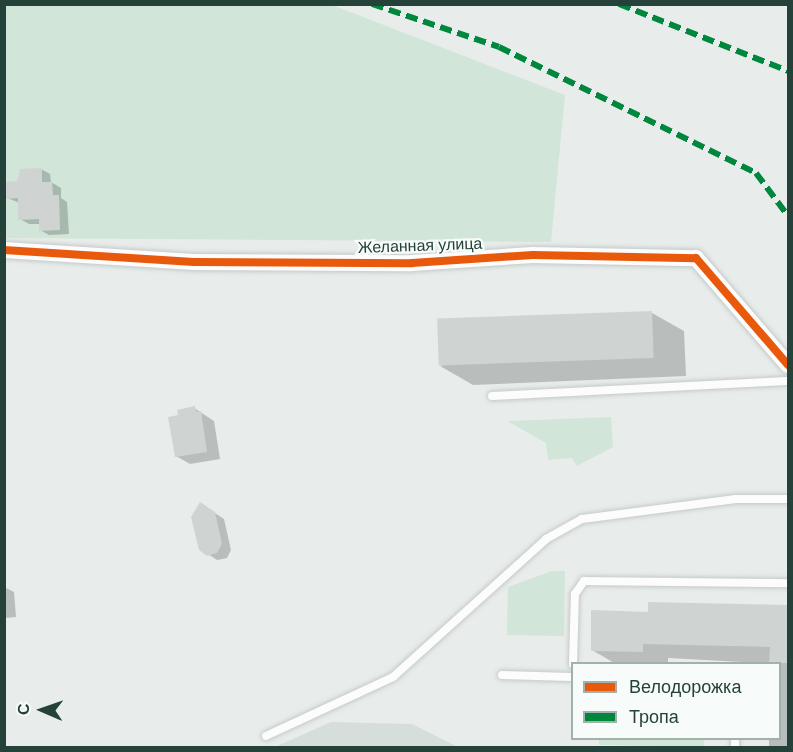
<!DOCTYPE html>
<html>
<head>
<meta charset="utf-8">
<style>
  body { margin:0 }
  #map { position:relative; width:793px; height:752px; overflow:hidden; background:#e8edeb; font-family:"DM Sans",sans-serif }
  div>[style] { position:absolute }
  [style*='--x'] { left:calc(var(--x)*1px); top:calc(var(--y)*1px); width:calc(var(--w)*1px); rotate:calc(var(--a)*1deg) }
  .built>* { inset:0; background:#d6dedb }
  .green>* { inset:0; background:#d1e6d8 }
  .shadow>* { inset:0; background:#0003 }
  .building>* { inset:0; background:#cfd4d2; transform-origin:0 0 }
  .roads { filter:drop-shadow(0 0 2px #c5cac8) drop-shadow(0 0 2px #c5cac8) }
  .lane>* { height:8px; margin:-4px; padding:0 4px; transform-origin:4px; border-radius:4px; background:#fcfcfc }
  .street>* { height:16px; margin:-8px; padding:0 8px; transform-origin:8px; border-radius:8px; background:#fcfcfc }
  .quiet>* { height:6px; margin-top:-3px; transform-origin:0; background:repeating-linear-gradient(90deg,#00873e 0 12px,transparent 0 18px) }
  .cycleway>* { height:8px; margin:-4px; padding:0 4px; transform-origin:4px; border-radius:4px; background:#e8590c }
  span { translate:-50% -50%; white-space:nowrap; text-align:center; line-height:1.15; -webkit-text-stroke:4.5px #f7fbf9; paint-order:stroke }
  .street-label { font-size:16px; color:#24423a }
  .frame { position:absolute; inset:0; border:6px solid #24423a; pointer-events:none }
  .legend { position:absolute; left:571px; top:662px; width:210px; height:78px; box-sizing:border-box; background:#f7fbf9; border:2px solid #a3b1ad; margin:0; padding:8px 10px; list-style:none; font-size:18px; color:#24423a }
  .legend li { display:flex; align-items:center; gap:12px; height:30px }
  .legend b { width:30px; border:2px solid #a3b1ad }
  .north { position:absolute; left:12px; top:680px; width:60px; height:60px; -webkit-text-stroke:4px #f7fbf9; paint-order:stroke; rotate:272deg; font-size:16px; font-weight:700; line-height:24px; text-align:center; color:#24423a }
  .north::after { content:''; display:block; margin:auto; width:21px; height:27px; background:#24423a; clip-path:polygon(50% 0,100% 100%,50% 72%,0 100%) }
</style>
</head>
<body>
<div id="map">
  <div class="built">
    <i style="clip-path:polygon(331px 722px,412px 724px,458px 747px,275px 747px)"></i>
  </div>
  <div class="green">
    <i style="clip-path:polygon(5px 5px,332px 5px,565px 95px,551px 242px,5px 238px)"></i>
    <i style="clip-path:polygon(611px 417px,613px 447px,577px 466px,572px 458px,548px 460px,546px 443px,507px 421px)"></i>
    <i style="clip-path:polygon(552px 571px,565px 571px,564px 636px,507px 635px,508px 587px)"></i>
    <i style="clip-path:polygon(599px 739px,704px 739px,704px 747px,599px 745px)"></i>
  </div>
  <div class="shadow">
    <i style="clip-path:polygon(41px 169px,50px 174px,51px 182px,61px 188px,61px 198px,67px 202px,69px 234px,49px 235px,40px 230px,40px 224px,29px 224px,20px 219px,20px 203px,7px 198px)"></i>
    <i style="clip-path:polygon(652px 313px,684px 331px,686px 376px,473px 385px,440px 366px)"></i>
    <i style="clip-path:polygon(194px 408px,214px 421px,220px 459px,190px 464px,176px 456px,179px 416px)"></i>
    <i style="clip-path:polygon(201px 504px,224px 519px,231px 550px,227px 558px,217px 560px,208px 554px)"></i>
    <i style="clip-path:polygon(4px 587px,14px 592px,16px 617px,4px 618px)"></i>
    <i style="clip-path:polygon(788px 606px,788px 748px,769px 748px,769px 738px,780px 738px,780px 664px,668px 658px,668px 664px,616px 664px,592px 650px,650px 613px)"></i>
  </div>
  <div class="building">
    <i style="clip-path:polygon(42px 168px,42px 182px,52px 182px,53px 195px,59px 195px,60px 230px,39px 231px,39px 219px,18px 220px,18px 198px,6px 199px,5px 182px,17px 181px,20px 169px)"></i>
    <i style="left:652px;top:311px;width:47px;height:215px;rotate:88deg"></i>
    <i style="clip-path:polygon(195px 406px,196px 412px,201px 411px,207px 452px,175px 457px,168px 417px,178px 415px,177px 410px)"></i>
    <i style="clip-path:polygon(200px 502px,215px 512px,222px 544px,217px 553px,207px 556px,199px 550px,191px 517px)"></i>
    <i style="clip-path:polygon(648px 602px,789px 605px,789px 663px,769px 663px,770px 647px,643px 644px,643px 652px,591px 651px,591px 610px,648px 612px)"></i>
  </div>
  <div class="roads">
    <div class="lane">
      <i style="--x:492;--y:396;--w:296;--a:-2.9"></i>
      <i style="--x:573;--y:664;--w:70;--a:-88.4"></i>
      <i style="--x:575;--y:594;--w:16;--a:-55"></i>
      <i style="--x:584;--y:581;--w:204;--a:0.6"></i>
      <i style="--x:502;--y:675;--w:70;--a:1.6"></i>
      <i style="--x:266;--y:736;--w:140;--a:-24.9"></i>
      <i style="--x:393;--y:677;--w:206;--a:-42"></i>
      <i style="--x:546;--y:539;--w:41;--a:-29.1"></i>
      <i style="--x:582;--y:519;--w:155;--a:-7.4"></i>
      <i style="--x:736;--y:499;--w:52;--a:0"></i>
      <i style="--x:735;--y:748;--w:10;--a:-90"></i>
    </div>
    <div class="street">
      <i style="--x:4;--y:250;--w:190;--a:3.6"></i>
      <i style="--x:194;--y:262;--w:218;--a:0.3"></i>
      <i style="--x:412;--y:263;--w:121;--a:-3.8"></i>
      <i style="--x:533;--y:255;--w:163;--a:1.1"></i>
      <i style="--x:696;--y:258;--w:141;--a:49.3"></i>
    </div>
  </div>
  <div class="quiet">
    <i style="--x:372;--y:4;--w:134;--a:18.7"></i>
    <i style="--x:499;--y:47;--w:286;--a:26.1"></i>
    <i style="--x:756;--y:173;--w:54;--a:53.3"></i>
    <i style="--x:619;--y:4;--w:182;--a:21.6"></i>
  </div>
  <div class="cycleway">
    <i style="--x:4;--y:250;--w:190;--a:3.6"></i>
    <i style="--x:194;--y:262;--w:218;--a:0.3"></i>
    <i style="--x:412;--y:263;--w:121;--a:-3.8"></i>
    <i style="--x:533;--y:255;--w:163;--a:1.1"></i>
    <i style="--x:696;--y:258;--w:141;--a:49.3"></i>
  </div>
  <div class="street-label">
    <span style="left:420px;top:246px;rotate:-2deg">Желанная улица</span>
  </div>
  <div class="frame"></div>
  <ul class="legend">
  <li><b style="height:8px;background:#e8590c"></b>Велодорожка</li>
  <li><b style="height:8px;background:#00873e"></b>Тропа</li>
  </ul>
  <div class="north">С</div>
</div>
</body>
</html>
